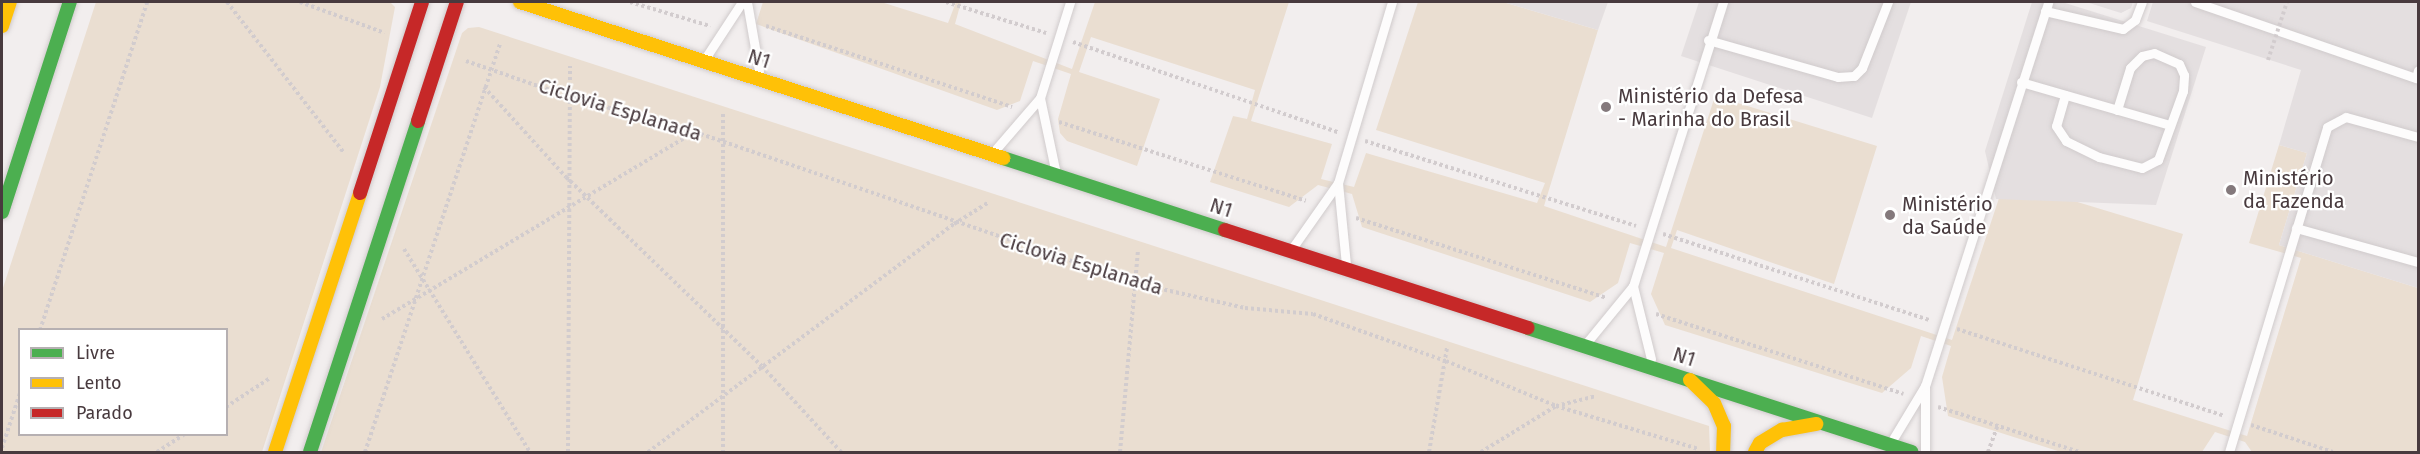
<!DOCTYPE html>
<html>
<head>
<meta charset="utf-8">
<style>
  body { margin:0 }
  #map { position:relative; width:2420px; height:454px; overflow:hidden; background:#f2eeee; font-family:"Fira Sans",sans-serif }
  div>[style] { position:absolute }
  [style*='--x'] { left:calc(var(--x)*1px); top:calc(var(--y)*1px); width:calc(var(--w)*1px); rotate:calc(var(--a)*1deg) }
  .green>* { inset:0; background:#eaded1 }
  .parking>* { inset:0; background:#e4dfe0 }
  .path>* { height:4px; margin-top:-2px; transform-origin:0; background:repeating-linear-gradient(90deg,#d2ccce 0 3px,transparent 0 6px) }
  .roads { filter:drop-shadow(0 0 2px #d0cbcc) drop-shadow(0 0 2px #d0cbcc) }
  .lane>* { height:9px; margin:-4.5px; padding:0 4.5px; transform-origin:4.5px; border-radius:4.5px; background:#fdfcfc }
  .fast>* { height:14px; margin:-7px; padding:0 7px; transform-origin:7px; border-radius:7px; background:#4caf50 }
  .slow>* { height:14px; margin:-7px; padding:0 7px; transform-origin:7px; border-radius:7px; background:#ffc107 }
  .jam>* { height:14px; margin:-7px; padding:0 7px; transform-origin:7px; border-radius:7px; background:#c62828 }
  .path-bridge>* { height:4px; margin-top:-2px; transform-origin:0; background:repeating-linear-gradient(90deg,#d2ccce 0 3px,transparent 0 6px) }
  .dots>* { width:16px; height:16px; translate:-50% -50%; box-sizing:border-box; border:3px solid #fff; border-radius:50% }
  span { translate:-50% -50%; white-space:nowrap; text-align:center; line-height:1.15; -webkit-text-stroke:4.5px #fff; paint-order:stroke }
  .street-label { font-size:20px; color:#483a3e }
  .poi-label { font-size:20px; color:#483a3e }
  .left { translate:0 -50%; text-align:left }
  .frame { position:absolute; inset:0; border:3px solid #483a3e; pointer-events:none }
  .legend { position:absolute; left:18px; top:328px; width:210px; height:108px; box-sizing:border-box; background:#fff; border:2px solid #b6b0b2; margin:0; padding:8px 10px; list-style:none; font-size:18px; color:#483a3e }
  .legend li { display:flex; align-items:center; gap:12px; height:30px }
  .legend b { width:30px; border:2px solid #b6b0b2 }
</style>
</head>
<body>
<div id="map">
  <div class="green">
    <i style="clip-path:polygon(evenodd,96px 2px,390px 2px,395px 7px,380px 87px,262px 452px,2px 452px,2px 291px,96px 2px,20px 330px,226px 330px,226px 434px,20px 434px,20px 330px)"></i>
    <i style="clip-path:polygon(763px 2px,881px 2px,948px 23px,956px 2px,961px 2px,955px 24px,1072px 69px,1095px 2px,1289px 2px,1251px 121px,1332px 144px,1321px 179px,1354px 187px,1366px 153px,1537px 203px,1545px 183px,1376px 130px,1418px 2px,1503px 2px,1598px 30px,1544px 206px,1666px 247px,1715px 96px,1877px 146px,1834px 284px,1677px 230px,1671px 248px,1952px 340px,2005px 180px,2183px 234px,2133px 400px,2247px 436px,2301px 258px,2249px 243px,2279px 145px,2307px 153px,2279px 245px,2418px 288px,2418px 452px,2252px 452px,2245px 442px,2215px 432px,2202px 452px,2061px 452px,1948px 416px,1942px 377px,1951px 346px,1921px 336px,1911px 368px,1882px 393px,1665px 325px,1651px 294px,1664px 253px,1630px 243px,1618px 283px,1590px 302px,1362px 227px,1352px 194px,1318px 185px,1289px 207px,1210px 182px,1233px 116px,1247px 119px,1255px 90px,1091px 37px,1079px 72px,1160px 99px,1137px 166px,1067px 141px,1060px 133px,1058px 119px,1071px 74px,1033px 61px,1020px 101px,997px 110px,756px 24px)"></i>
    <i style="clip-path:polygon(479px 27px,1709px 426px,1710px 452px,321px 452px,462px 33px,468px 28px)"></i>
  </div>
  <div class="parking">
    <i style="clip-path:polygon(1503px 2px,1608px 2px,1598px 30px)"></i>
    <i style="clip-path:polygon(1699px 2px,1911px 2px,1872px 118px,1681px 56px)"></i>
    <i style="clip-path:polygon(2032px 2px,2062px 2px,2206px 47px,2156px 205px,1996px 199px,1985px 151px)"></i>
    <i style="clip-path:polygon(2086px 2px,2133px 2px,2131px 8px,2121px 13px)"></i>
    <i style="clip-path:polygon(2153px 2px,2418px 2px,2418px 288px,2279px 245px,2307px 153px,2279px 145px,2301px 70px,2147px 21px)"></i>
  </div>
  <div class="path">
    <i style="--x:227;--y:2;--w:191;--a:52.2"></i>
    <i style="--x:300;--y:2;--w:90;--a:20"></i>
    <i style="--x:630;--y:2;--w:84;--a:16.7"></i>
    <i style="--x:946;--y:2;--w:105;--a:17.2"></i>
    <i style="--x:766;--y:26;--w:259;--a:18.2"></i>
    <i style="--x:1073;--y:42;--w:280;--a:18.8"></i>
    <i style="--x:466;--y:61;--w:107;--a:19.1"></i>
    <i style="--x:567;--y:96;--w:133;--a:15.7"></i>
    <i style="--x:695;--y:132;--w:465;--a:18.9"></i>
    <i style="--x:1135;--y:283;--w:113;--a:12.8"></i>
    <i style="--x:1245;--y:308;--w:68;--a:5"></i>
    <i style="--x:1313;--y:314;--w:141;--a:19.5"></i>
    <i style="--x:1446;--y:361;--w:119;--a:22.2"></i>
    <i style="--x:1556;--y:406;--w:148;--a:16.8"></i>
    <i style="--x:484;--y:87;--w:122;--a:47.7"></i>
    <i style="--x:566;--y:177;--w:272;--a:44"></i>
    <i style="--x:762;--y:366;--w:117;--a:47.4"></i>
    <i style="--x:723;--y:114;--w:338;--a:90"></i>
    <i style="--x:1059;--y:122;--w:259;--a:17.7"></i>
    <i style="--x:1365;--y:141;--w:284;--a:17.4"></i>
    <i style="--x:1356;--y:218;--w:262;--a:17.7"></i>
    <i style="--x:1663;--y:234;--w:281;--a:17.9"></i>
    <i style="--x:404;--y:249;--w:239;--a:58.2"></i>
    <i style="--x:1656;--y:314;--w:260;--a:17.9"></i>
    <i style="--x:382;--y:319;--w:365;--a:-30.9"></i>
    <i style="--x:1957;--y:329;--w:281;--a:18"></i>
    <i style="--x:40;--y:330;--w:345;--a:-71.9"></i>
    <i style="--x:226;--y:407;--w:53;--a:-33.4"></i>
    <i style="--x:1938;--y:407;--w:149;--a:17.6"></i>
    <i style="--x:2251;--y:425;--w:86;--a:18.2"></i>
    <i style="--x:2;--y:448;--w:58;--a:-71.9"></i>
    <i style="--x:157;--y:452;--w:33;--a:-33"></i>
    <i style="--x:365;--y:452;--w:431;--a:-71.7"></i>
    <i style="--x:568;--y:452;--w:386;--a:-89.7"></i>
    <i style="--x:648;--y:452;--w:382;--a:-36.7"></i>
    <i style="--x:954;--y:224;--w:40;--a:-32"></i>
    <i style="--x:1120;--y:452;--w:202;--a:-84.9"></i>
    <i style="--x:1429;--y:452;--w:106;--a:-80.2"></i>
    <i style="--x:1481;--y:452;--w:88;--a:-31.5"></i>
    <i style="--x:1556;--y:406;--w:41;--a:-14"></i>
    <i style="--x:1988;--y:452;--w:27;--a:-70"></i>
  </div>
  <div class="roads">
    <div class="lane">
      <i style="--x:747;--y:2;--w:70;--a:80.1"></i>
      <i style="--x:2195;--y:2;--w:234;--a:19"></i>
      <i style="--x:2416;--y:78;--w:8;--a:-76"></i>
      <i style="--x:2045;--y:11;--w:80;--a:13"></i>
      <i style="--x:2123;--y:29;--w:15;--a:-37"></i>
      <i style="--x:2135;--y:20;--w:19;--a:-69"></i>
      <i style="--x:1708;--y:40;--w:135;--a:15.9"></i>
      <i style="--x:1838;--y:77;--w:16;--a:-4"></i>
      <i style="--x:1854;--y:76;--w:11;--a:-45"></i>
      <i style="--x:1862;--y:68;--w:71;--a:-68.5"></i>
      <i style="--x:706;--y:57;--w:66;--a:-56.8"></i>
      <i style="--x:2021;--y:82;--w:155;--a:16.1"></i>
      <i style="--x:2065;--y:95;--w:32;--a:106"></i>
      <i style="--x:2056;--y:126;--w:18;--a:56"></i>
      <i style="--x:2066;--y:141;--w:37;--a:26"></i>
      <i style="--x:2099;--y:157;--w:44;--a:14.3"></i>
      <i style="--x:2142;--y:168;--w:18;--a:-27"></i>
      <i style="--x:2158;--y:160;--w:73;--a:-70.1"></i>
      <i style="--x:2183;--y:91;--w:16;--a:-86"></i>
      <i style="--x:2184;--y:75;--w:12;--a:-114"></i>
      <i style="--x:2179;--y:64;--w:27;--a:-156"></i>
      <i style="--x:2154;--y:53;--w:12;--a:166"></i>
      <i style="--x:2142;--y:56;--w:17;--a:135"></i>
      <i style="--x:2130;--y:68;--w:44;--a:107.2"></i>
      <i style="--x:1040;--y:98;--w:73;--a:78.1"></i>
      <i style="--x:996;--y:149;--w:67;--a:-49.2"></i>
      <i style="--x:1040;--y:98;--w:101;--a:-72.6"></i>
      <i style="--x:1338;--y:183;--w:81;--a:84.4"></i>
      <i style="--x:2296;--y:228;--w:127;--a:15.6"></i>
      <i style="--x:1293;--y:247;--w:78;--a:-54.9"></i>
      <i style="--x:1338;--y:183;--w:189;--a:-73.4"></i>
      <i style="--x:1633;--y:286;--w:75;--a:76.1"></i>
      <i style="--x:1588;--y:341;--w:71;--a:-50.7"></i>
      <i style="--x:1633;--y:286;--w:298;--a:-72.4"></i>
      <i style="--x:1925;--y:386;--w:66;--a:90"></i>
      <i style="--x:1893;--y:439;--w:62;--a:-58.9"></i>
      <i style="--x:1925;--y:386;--w:403;--a:-72.2"></i>
      <i style="--x:2229;--y:452;--w:339;--a:-73.2"></i>
      <i style="--x:2327;--y:127;--w:21;--a:-28"></i>
      <i style="--x:2346;--y:117;--w:75;--a:15.5"></i>
    </div>
    <div class="fast">
      <i style="--x:1003;--y:158;--w:233;--a:18"></i>
      <i style="--x:2;--y:212;--w:221;--a:-72.1"></i>
      <i style="--x:1528;--y:328;--w:403;--a:17.9"></i>
      <i style="--x:310;--y:452;--w:348;--a:-71.9"></i>
    </div>
    <div class="slow">
      <i style="--x:520;--y:2;--w:508;--a:17.9"></i>
      <i style="--x:2;--y:26;--w:25;--a:-72"></i>
      <i style="--x:1690;--y:380;--w:33;--a:44"></i>
      <i style="--x:1714;--y:403;--w:25;--a:67"></i>
      <i style="--x:1724;--y:426;--w:26;--a:92"></i>
      <i style="--x:275;--y:452;--w:273;--a:-71.8"></i>
      <i style="--x:1755;--y:452;--w:10;--a:-61"></i>
      <i style="--x:1760;--y:443;--w:26;--a:-31"></i>
      <i style="--x:1782;--y:430;--w:35;--a:-10"></i>
    </div>
    <div class="jam">
      <i style="--x:418;--y:121;--w:125;--a:-71.9"></i>
      <i style="--x:360;--y:193;--w:201;--a:-72"></i>
      <i style="--x:1225;--y:230;--w:318;--a:17.9"></i>
    </div>
  </div>
  <div class="path-bridge">
    <i style="--x:2268;--y:60;--w:61;--a:-71.9"></i>
  </div>
  <div class="dots">
    <i style="left:1606px;top:107px;background:#84797c"></i>
    <i style="left:2231px;top:190px;background:#84797c"></i>
    <i style="left:1890px;top:215px;background:#84797c"></i>
  </div>
  <div class="street-label">
    <span style="left:759px;top:59px;rotate:18deg">N1</span>
    <span style="left:620px;top:110px;rotate:17deg">Ciclovia Esplanada</span>
    <span style="left:1221px;top:208px;rotate:18deg">N1</span>
    <span style="left:1081px;top:264px;rotate:17deg">Ciclovia Esplanada</span>
    <span style="left:1684px;top:357px;rotate:18deg">N1</span>
  </div>
  <div class="poi-label">
    <span class="left" style="left:1618px;top:108px">Ministério da Defesa<br>- Marinha do Brasil</span>
    <span class="left" style="left:2243px;top:190px">Ministério<br>da Fazenda</span>
    <span class="left" style="left:1902px;top:216px">Ministério<br>da Saúde</span>
  </div>
  <div class="frame"></div>
  <ul class="legend">
  <li><b style="height:8px;background:#4caf50"></b>Livre</li>
  <li><b style="height:8px;background:#ffc107"></b>Lento</li>
  <li><b style="height:8px;background:#c62828"></b>Parado</li>
  </ul>
</div>
</body>
</html>
